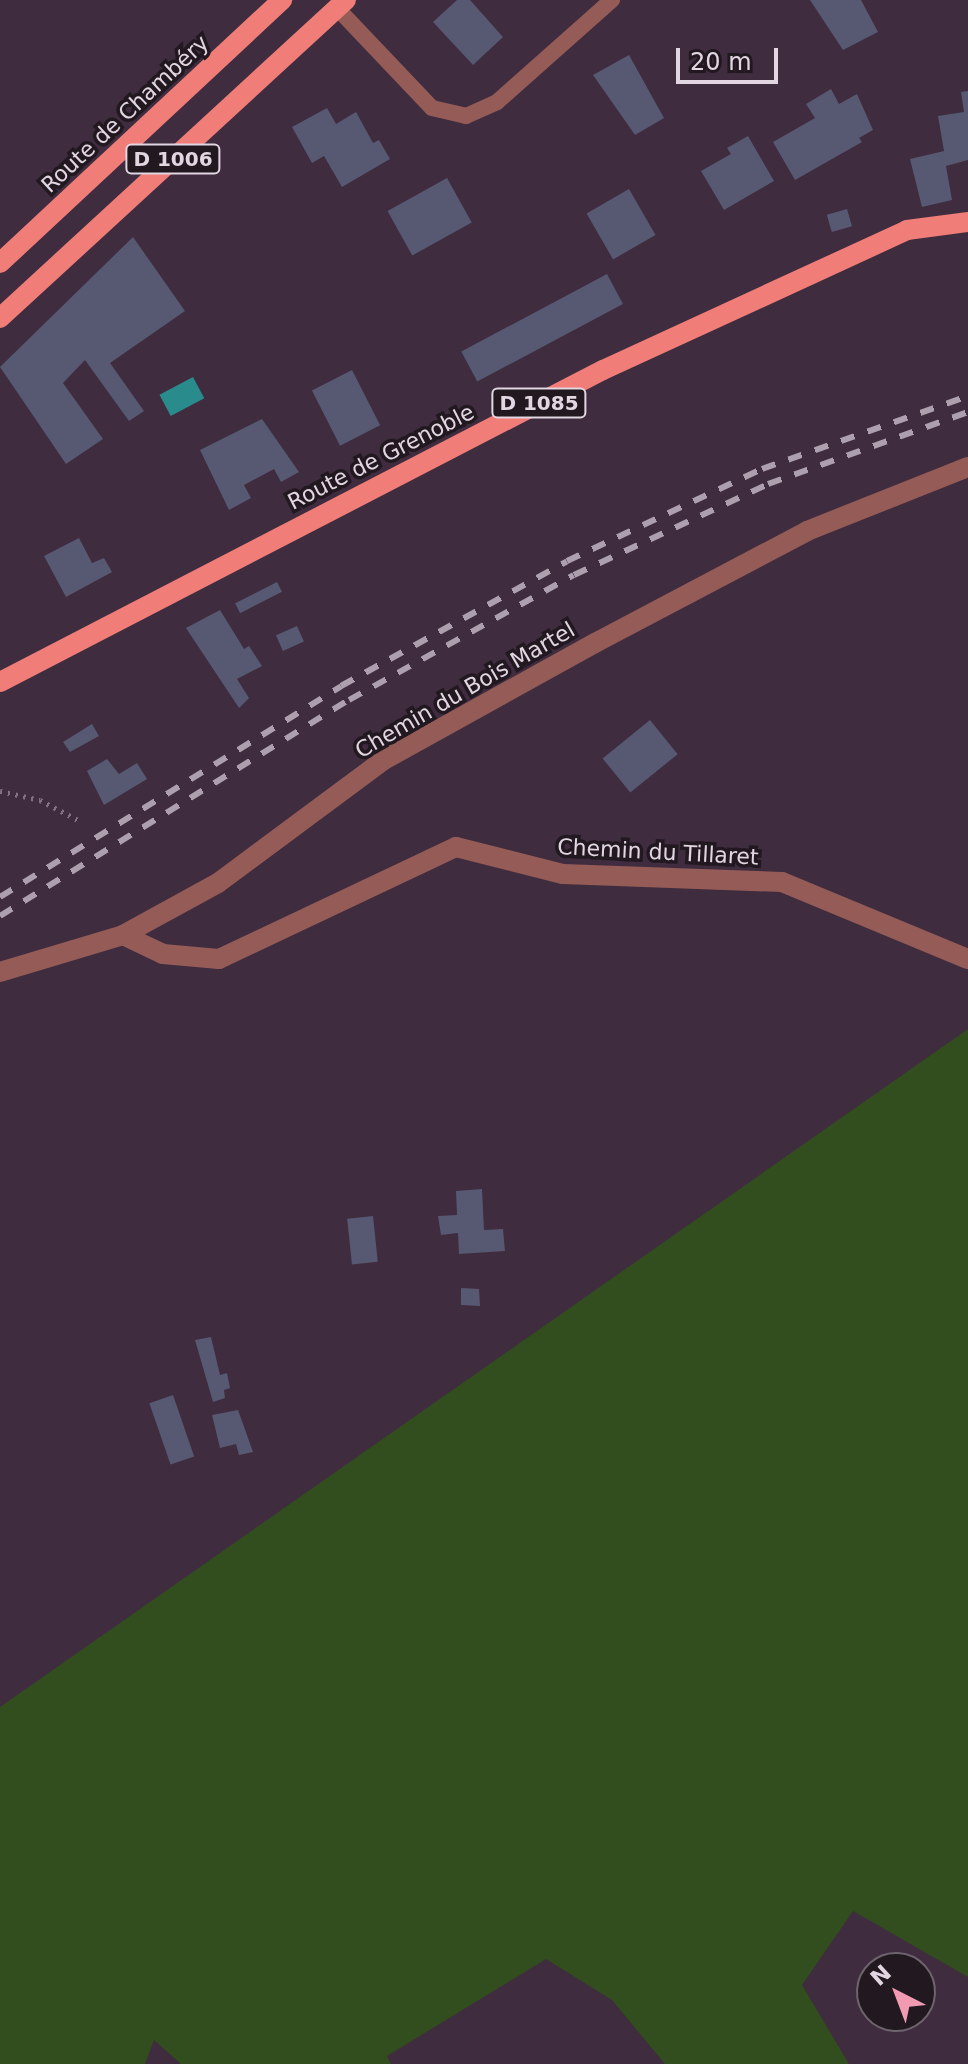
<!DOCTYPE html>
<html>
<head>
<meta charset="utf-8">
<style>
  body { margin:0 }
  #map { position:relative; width:968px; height:2064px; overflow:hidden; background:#3f2c3f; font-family:"DejaVu Sans",sans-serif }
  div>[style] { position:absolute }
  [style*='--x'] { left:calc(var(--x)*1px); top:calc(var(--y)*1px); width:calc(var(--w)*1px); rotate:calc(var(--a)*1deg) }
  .green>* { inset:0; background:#324d1e }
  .water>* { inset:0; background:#2a8b8c; transform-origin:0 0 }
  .building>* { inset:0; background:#575872; transform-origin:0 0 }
  .path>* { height:5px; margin-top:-2.5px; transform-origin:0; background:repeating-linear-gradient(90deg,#827282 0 2px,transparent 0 8px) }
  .lane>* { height:16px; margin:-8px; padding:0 8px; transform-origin:8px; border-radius:8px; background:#945b57 }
  .street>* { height:20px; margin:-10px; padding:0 10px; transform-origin:10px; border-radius:10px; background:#945b57 }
  .primary>* { height:20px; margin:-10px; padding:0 10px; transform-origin:10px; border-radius:10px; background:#f07d77 }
  .rail>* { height:6px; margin-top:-3px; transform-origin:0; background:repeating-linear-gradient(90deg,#ae9fae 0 14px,transparent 0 28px) }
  span { translate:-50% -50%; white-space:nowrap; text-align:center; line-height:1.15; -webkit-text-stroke:7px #211820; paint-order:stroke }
  .shield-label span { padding:2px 6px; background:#211820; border:2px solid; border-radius:6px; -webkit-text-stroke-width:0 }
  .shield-label { font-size:20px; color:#e2d6e2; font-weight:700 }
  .street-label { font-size:22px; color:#e2d6e2 }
  .north { position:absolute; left:856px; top:1952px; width:80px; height:80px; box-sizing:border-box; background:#211820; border:2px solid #6e646e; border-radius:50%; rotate:318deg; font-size:22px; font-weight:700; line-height:32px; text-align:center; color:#e2d6e2 }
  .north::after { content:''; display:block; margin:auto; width:28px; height:36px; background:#f19ab2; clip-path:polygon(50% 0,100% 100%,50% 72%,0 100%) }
  .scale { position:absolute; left:676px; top:48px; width:102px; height:36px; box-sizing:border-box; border:4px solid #e2d6e2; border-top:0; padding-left:10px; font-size:24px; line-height:28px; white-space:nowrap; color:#e2d6e2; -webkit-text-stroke:6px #211820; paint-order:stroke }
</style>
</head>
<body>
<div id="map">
  <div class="green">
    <i style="clip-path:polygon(968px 1029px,968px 1977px,853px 1911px,802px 1985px,849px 2064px,665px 2064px,612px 2000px,546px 1959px,387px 2056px,391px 2064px,181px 2064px,154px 2040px,145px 2064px,0 2064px,0 1707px)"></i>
  </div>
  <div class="water">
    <i style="left:193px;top:377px;width:24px;height:38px;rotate:62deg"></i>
  </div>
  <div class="building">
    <i style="clip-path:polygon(457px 0,470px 0,503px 37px,473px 65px,433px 22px)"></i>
    <i style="clip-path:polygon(810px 0,861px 0,878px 32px,843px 50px)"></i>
    <i style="clip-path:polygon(629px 55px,664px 118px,635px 135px,593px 75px)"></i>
    <i style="clip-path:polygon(831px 89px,839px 104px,857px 94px,873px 130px,859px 138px,862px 142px,795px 180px,773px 142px,815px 118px,806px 104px)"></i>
    <i style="clip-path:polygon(968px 91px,968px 160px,946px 166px,952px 200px,922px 207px,910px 159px,944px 151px,938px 116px,964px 112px,961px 92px)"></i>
    <i style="clip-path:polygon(327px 108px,336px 124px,356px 112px,373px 143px,379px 140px,390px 159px,342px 187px,324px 156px,312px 163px,292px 127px)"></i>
    <i style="clip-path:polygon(748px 136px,774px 181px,724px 210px,701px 171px,731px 154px,727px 148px)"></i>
    <i style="left:447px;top:178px;width:51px;height:68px;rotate:61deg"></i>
    <i style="left:629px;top:189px;width:53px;height:49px;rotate:60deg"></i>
    <i style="left:847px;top:209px;width:18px;height:21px;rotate:74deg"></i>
    <i style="clip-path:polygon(133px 237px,185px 311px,110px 363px,144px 411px,129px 421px,85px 360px,63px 383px,103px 439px,66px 464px,0 367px)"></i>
    <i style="left:607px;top:274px;width:34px;height:165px;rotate:62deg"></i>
    <i style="left:352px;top:370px;width:62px;height:45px;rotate:63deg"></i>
    <i style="clip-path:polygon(262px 419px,299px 472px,281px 482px,274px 469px,244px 485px,251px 498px,229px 510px,200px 450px)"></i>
    <i style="clip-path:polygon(79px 538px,92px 563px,104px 558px,112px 572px,66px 597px,44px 556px)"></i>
    <i style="left:277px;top:582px;width:11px;height:47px;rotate:63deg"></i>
    <i style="clip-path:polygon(220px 610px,244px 649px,249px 646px,262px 666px,237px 679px,249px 698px,239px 708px,186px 628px)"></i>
    <i style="left:297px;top:626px;width:17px;height:23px;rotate:66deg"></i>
    <i style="left:650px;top:720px;width:44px;height:61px;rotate:51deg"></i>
    <i style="clip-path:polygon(92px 724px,99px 736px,70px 752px,63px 742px)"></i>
    <i style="clip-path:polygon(107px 759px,119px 774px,137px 763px,147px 779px,104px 805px,87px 771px)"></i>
    <i style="clip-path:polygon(482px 1189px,484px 1230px,503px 1229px,505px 1251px,459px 1254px,458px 1233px,441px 1235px,438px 1216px,457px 1215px,456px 1191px)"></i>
    <i style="left:373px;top:1216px;width:46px;height:26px;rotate:84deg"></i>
    <i style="clip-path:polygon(461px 1288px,479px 1289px,480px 1306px,461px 1305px)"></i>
    <i style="clip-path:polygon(211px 1337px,220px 1375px,227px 1373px,230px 1388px,224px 1390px,225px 1398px,213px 1402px,195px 1340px)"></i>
    <i style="left:173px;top:1395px;width:65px;height:25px;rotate:71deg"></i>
    <i style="clip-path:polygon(238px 1410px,253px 1452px,239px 1455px,236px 1444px,220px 1448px,212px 1415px)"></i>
  </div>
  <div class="path">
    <i style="--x:0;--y:791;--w:41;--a:12.7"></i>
    <i style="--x:40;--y:800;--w:43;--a:27.8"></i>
  </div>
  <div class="lane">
    <i style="--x:337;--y:8;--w:138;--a:46.5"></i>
    <i style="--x:432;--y:108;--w:35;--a:13"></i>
    <i style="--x:466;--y:116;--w:34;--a:-24"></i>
    <i style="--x:497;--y:102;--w:154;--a:-41.6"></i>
  </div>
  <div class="street">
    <i style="--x:123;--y:935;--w:44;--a:25.4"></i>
    <i style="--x:163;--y:954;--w:56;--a:5.1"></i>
    <i style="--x:219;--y:959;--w:262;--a:-25.3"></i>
    <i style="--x:456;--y:847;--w:110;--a:14.2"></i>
    <i style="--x:563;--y:874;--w:219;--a:2.1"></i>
    <i style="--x:782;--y:882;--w:201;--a:22.5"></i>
    <i style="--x:0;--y:972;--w:128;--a:-16.7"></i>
    <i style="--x:123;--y:935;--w:108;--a:-28.7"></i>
    <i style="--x:218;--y:883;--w:204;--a:-36.6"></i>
    <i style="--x:382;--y:761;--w:244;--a:-29"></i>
    <i style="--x:595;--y:643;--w:240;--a:-27.8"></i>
    <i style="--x:807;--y:531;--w:173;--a:-21.7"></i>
  </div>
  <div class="primary">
    <i style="--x:0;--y:263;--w:386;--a:-43"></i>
    <i style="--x:0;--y:318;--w:470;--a:-42.6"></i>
    <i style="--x:0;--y:682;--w:679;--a:-27.36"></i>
    <i style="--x:603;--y:370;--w:335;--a:-24.7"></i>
    <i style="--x:907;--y:230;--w:62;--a:-7.5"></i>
  </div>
  <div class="rail">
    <i style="--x:0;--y:897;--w:401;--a:-31.7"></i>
    <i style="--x:341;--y:686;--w:258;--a:-28.9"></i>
    <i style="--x:567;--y:561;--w:216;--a:-25.3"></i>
    <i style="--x:762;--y:469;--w:219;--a:-19.5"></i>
    <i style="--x:0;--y:916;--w:410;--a:-31.8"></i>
    <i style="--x:349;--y:700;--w:257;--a:-29.1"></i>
    <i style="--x:574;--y:575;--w:214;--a:-25.1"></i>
    <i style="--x:768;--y:484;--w:213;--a:-19.8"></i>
  </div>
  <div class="shield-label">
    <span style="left:173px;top:159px">D 1006</span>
    <span style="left:539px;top:403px">D 1085</span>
  </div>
  <div class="street-label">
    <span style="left:125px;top:114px;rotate:-43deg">Route de Chambéry</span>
    <span style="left:381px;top:457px;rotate:-27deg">Route de Grenoble</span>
    <span style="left:465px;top:690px;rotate:-30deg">Chemin du Bois Martel</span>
    <span style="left:658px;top:852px;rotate:3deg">Chemin du Tillaret</span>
  </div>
  <div class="north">N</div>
  <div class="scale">20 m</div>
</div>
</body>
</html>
